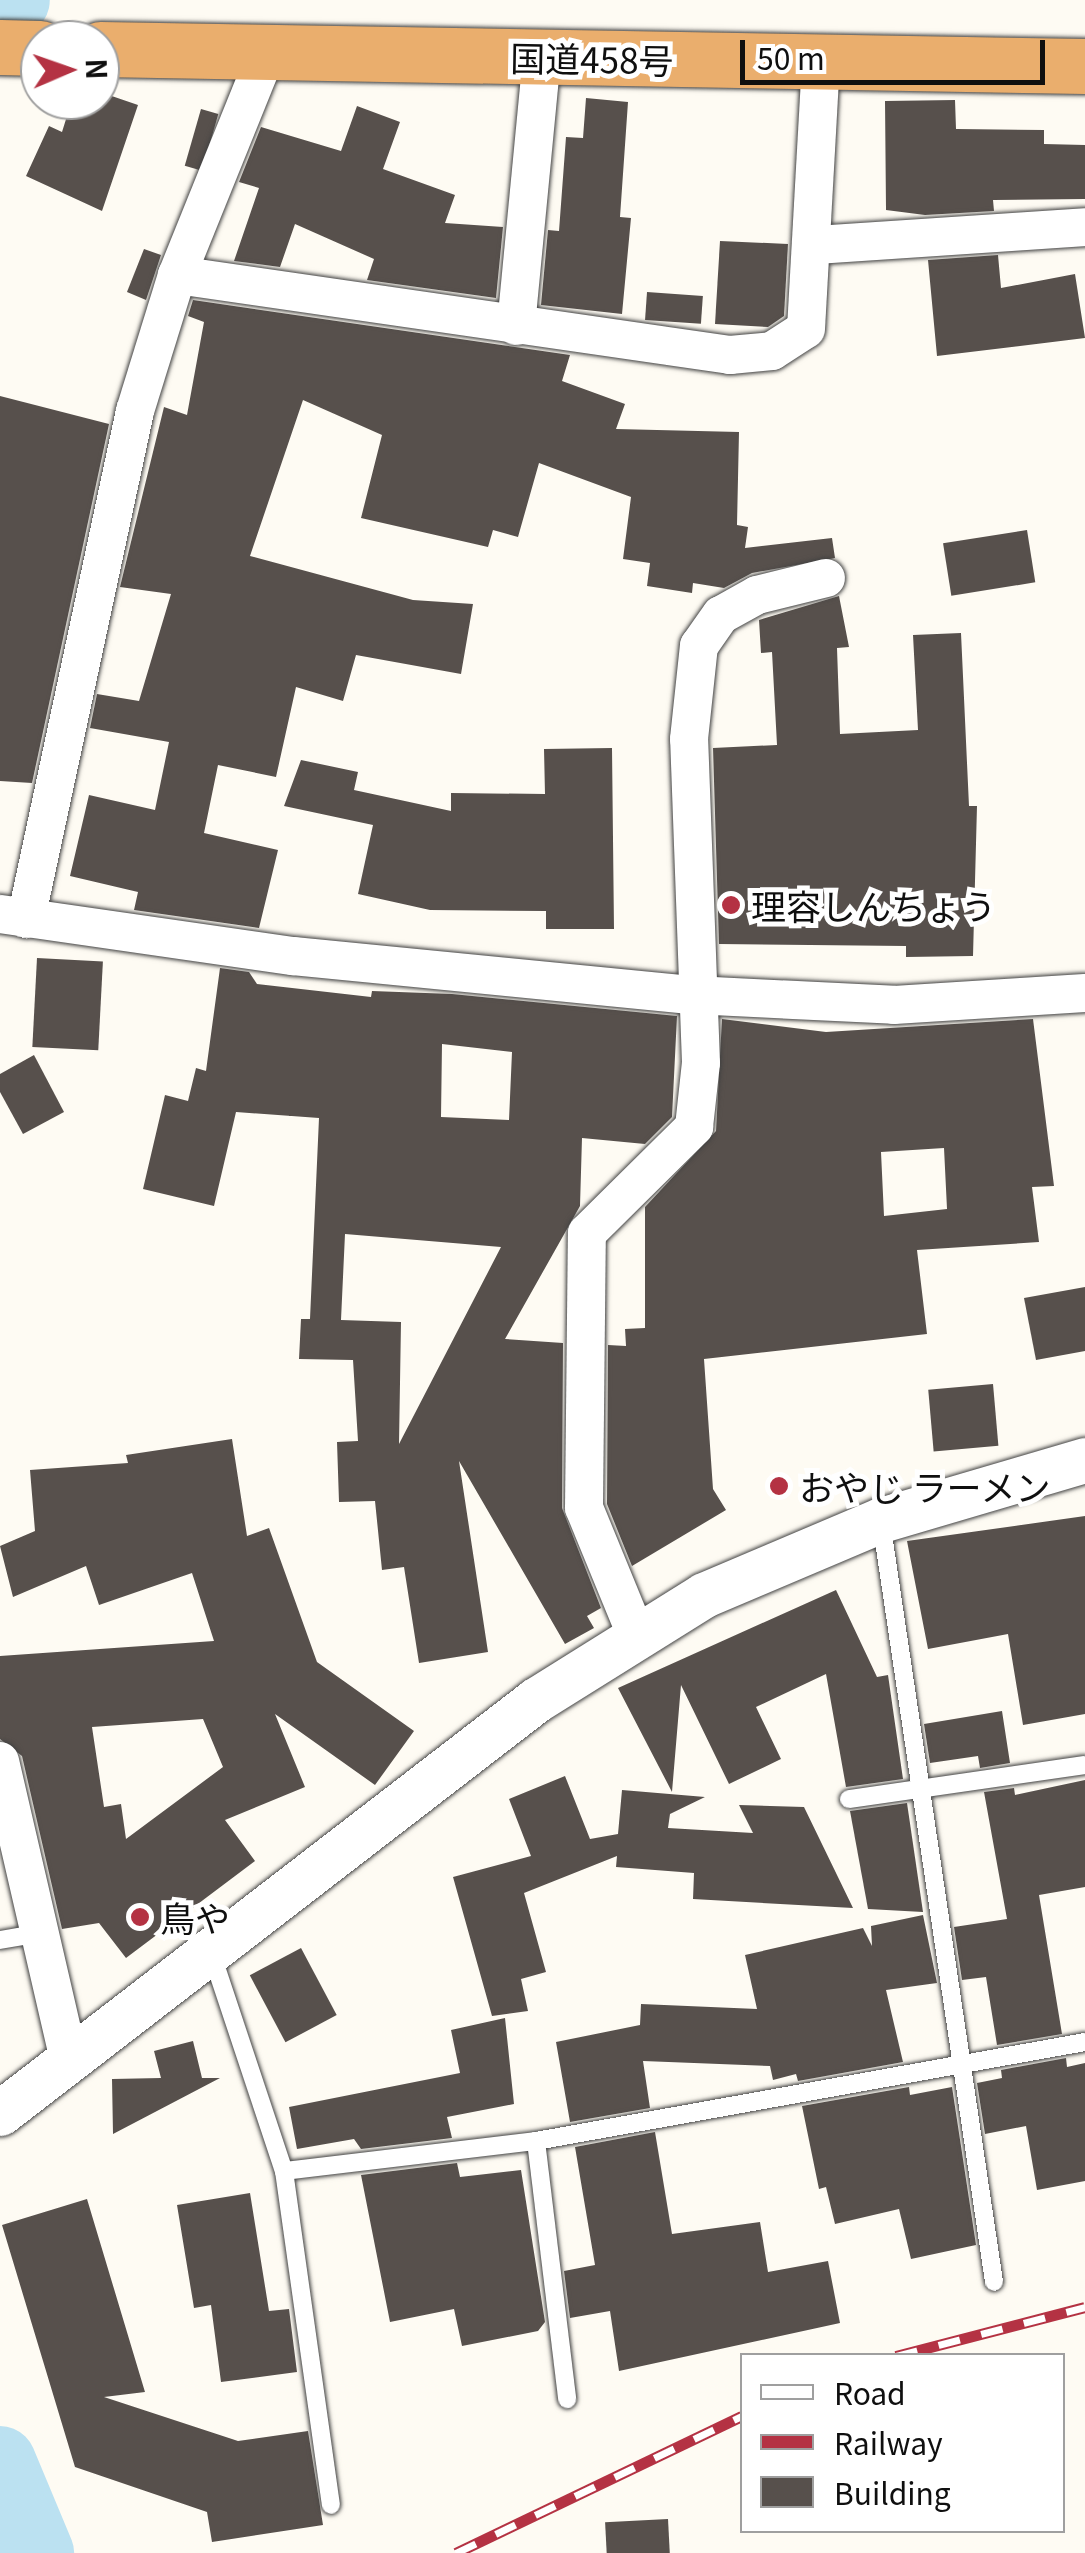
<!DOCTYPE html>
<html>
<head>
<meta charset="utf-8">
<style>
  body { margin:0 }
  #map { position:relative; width:1085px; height:2553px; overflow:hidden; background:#fefbf3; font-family:Georgia,"Noto Sans JP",serif }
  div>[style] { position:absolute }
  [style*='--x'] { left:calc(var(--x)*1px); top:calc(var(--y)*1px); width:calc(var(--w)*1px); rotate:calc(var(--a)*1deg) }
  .river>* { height:72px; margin:-36px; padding:0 36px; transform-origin:36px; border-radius:36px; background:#bbe1f1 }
  .building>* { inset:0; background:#57504c; transform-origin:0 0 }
  .roads { filter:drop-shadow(0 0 2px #424242) drop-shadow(0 0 2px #424242) }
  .service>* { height:18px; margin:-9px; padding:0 9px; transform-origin:9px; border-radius:9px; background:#fff }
  .minor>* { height:38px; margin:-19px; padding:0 19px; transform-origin:19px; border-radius:19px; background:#fff }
  .tertiary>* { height:45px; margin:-22.5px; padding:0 22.5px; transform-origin:22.5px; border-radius:22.5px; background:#fff }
  .trunk>* { height:55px; margin:-27.5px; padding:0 27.5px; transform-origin:27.5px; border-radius:27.5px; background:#eaae6d }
  .rail>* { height:11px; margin-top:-5.5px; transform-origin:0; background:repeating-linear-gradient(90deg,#fff 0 22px,#b43243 0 44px); box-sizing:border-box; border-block:2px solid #b43243 }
  .dots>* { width:28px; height:28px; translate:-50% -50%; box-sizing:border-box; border:5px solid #fff; border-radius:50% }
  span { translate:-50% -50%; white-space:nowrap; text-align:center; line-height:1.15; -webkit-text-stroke:10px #fff; paint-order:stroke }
  .street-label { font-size:35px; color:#0f0f0f }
  .poi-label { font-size:35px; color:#0f0f0f }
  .left { translate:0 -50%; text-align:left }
  .legend { position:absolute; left:740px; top:2353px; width:325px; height:180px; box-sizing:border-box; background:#fff; border:2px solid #9f9f9f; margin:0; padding:12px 18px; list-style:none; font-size:30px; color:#0f0f0f }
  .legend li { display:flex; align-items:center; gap:20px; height:50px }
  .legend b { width:50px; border:2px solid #9f9f9f }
  .north { position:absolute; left:20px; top:20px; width:100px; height:100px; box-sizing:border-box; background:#fff; border:2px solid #9f9f9f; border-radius:50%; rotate:88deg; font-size:28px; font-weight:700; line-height:40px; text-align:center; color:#0f0f0f }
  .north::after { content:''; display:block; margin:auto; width:35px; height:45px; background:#b43243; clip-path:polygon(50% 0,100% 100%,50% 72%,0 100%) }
  .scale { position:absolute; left:740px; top:40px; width:305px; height:45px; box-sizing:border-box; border:5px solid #0f0f0f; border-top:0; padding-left:12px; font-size:30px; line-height:35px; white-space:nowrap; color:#0f0f0f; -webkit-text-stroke:8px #fff; paint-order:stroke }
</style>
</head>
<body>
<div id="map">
  <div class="river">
    <i style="--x:0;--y:20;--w:24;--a:-55"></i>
    <i style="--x:0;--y:2462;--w:99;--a:67.3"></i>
  </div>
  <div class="building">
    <i style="clip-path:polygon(100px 92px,138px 105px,102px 211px,26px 176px,49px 126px,62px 132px,72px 100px,100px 100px)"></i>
    <i style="clip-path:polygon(586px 98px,628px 102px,620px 217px,631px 218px,622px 314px,541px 305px,548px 230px,559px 231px,566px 137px,583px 138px)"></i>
    <i style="clip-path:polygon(955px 100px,956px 129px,1044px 130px,1044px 144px,1085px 145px,1085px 199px,993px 200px,994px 211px,925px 215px,886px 210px,885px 101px)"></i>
    <i style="clip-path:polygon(357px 106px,400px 122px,383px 169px,455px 195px,445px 223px,503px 227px,496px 298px,367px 280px,374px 259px,295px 224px,280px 267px,234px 261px,259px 188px,239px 182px,261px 127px,341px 151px)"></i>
    <i style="left:201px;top:109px;width:18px;height:59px;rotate:16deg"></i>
    <i style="clip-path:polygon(720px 241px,788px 244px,784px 316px,768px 327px,715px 324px)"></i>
    <i style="clip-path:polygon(144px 249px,161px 255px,146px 300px,127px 292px)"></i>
    <i style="clip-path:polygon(998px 255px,1001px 288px,1075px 274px,1085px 338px,937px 356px,928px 260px)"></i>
    <i style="left:647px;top:292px;width:56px;height:28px;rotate:4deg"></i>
    <i style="clip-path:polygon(193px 300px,570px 355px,562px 381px,625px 404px,616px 429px,739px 432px,737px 525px,748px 527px,745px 548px,832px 538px,835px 558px,752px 573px,724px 588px,693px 583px,692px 593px,647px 586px,650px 563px,623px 559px,631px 497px,539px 463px,518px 537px,493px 530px,488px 547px,361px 518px,382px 435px,303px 400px,250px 556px,413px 600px,473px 604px,461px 674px,356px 655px,343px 701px,296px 687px,276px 777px,218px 765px,204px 833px,278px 850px,259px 928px,134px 910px,138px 892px,70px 876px,89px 795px,155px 810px,169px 742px,90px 728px,97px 694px,139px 701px,171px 594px,120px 587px,164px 407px,187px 415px,204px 322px,188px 316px)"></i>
    <i style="clip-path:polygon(0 396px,109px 424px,32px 783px,0 781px)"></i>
    <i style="left:1027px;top:530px;width:53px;height:85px;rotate:81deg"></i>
    <i style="clip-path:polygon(839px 596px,849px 647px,837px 648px,840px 734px,918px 730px,913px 635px,961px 633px,969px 806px,977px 806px,973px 956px,906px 957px,906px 946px,719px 944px,713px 748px,777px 745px,772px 652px,761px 653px,759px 620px)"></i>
    <i style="clip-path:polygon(612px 748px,614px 929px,546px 929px,546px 911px,430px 910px,358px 894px,373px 825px,284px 806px,301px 760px,358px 772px,354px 790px,451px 811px,451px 793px,545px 794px,544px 749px)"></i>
    <i style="left:37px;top:958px;width:66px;height:89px;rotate:3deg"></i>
    <i style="clip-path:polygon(evenodd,220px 968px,249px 972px,257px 984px,371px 997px,372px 991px,452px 994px,677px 1016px,672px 1117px,645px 1144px,582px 1138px,580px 1206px,505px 1339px,563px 1343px,562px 1508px,601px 1608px,587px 1616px,594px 1628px,565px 1644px,459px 1461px,488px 1652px,419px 1663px,404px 1567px,382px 1570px,375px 1501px,339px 1502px,337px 1442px,358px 1441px,353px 1360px,299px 1359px,301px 1319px,310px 1319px,319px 1118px,236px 1112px,214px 1206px,143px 1189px,165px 1095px,188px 1101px,196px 1068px,206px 1071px,220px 968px,442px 1044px,512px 1052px,509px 1120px,441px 1117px,442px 1044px,220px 968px,345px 1234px,501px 1247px,399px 1444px,401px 1322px,341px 1320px,345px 1234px)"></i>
    <i style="clip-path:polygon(evenodd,722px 1019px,826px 1032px,1033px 1019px,1054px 1186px,1032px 1187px,1039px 1242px,917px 1250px,927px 1334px,704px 1359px,713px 1489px,726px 1510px,632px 1566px,607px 1504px,608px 1345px,626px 1346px,625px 1329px,645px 1328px,645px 1207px,716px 1131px,722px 1019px,944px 1148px,947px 1209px,884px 1216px,881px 1152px,944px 1148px)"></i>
    <i style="clip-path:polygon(34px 1055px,64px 1112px,23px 1134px,0 1092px,0 1074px)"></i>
    <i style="clip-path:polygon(1085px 1287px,1085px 1351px,1036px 1360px,1024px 1298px)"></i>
    <i style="left:993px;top:1384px;width:62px;height:65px;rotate:85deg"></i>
    <i style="clip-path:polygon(evenodd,232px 1439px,247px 1536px,269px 1528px,317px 1662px,414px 1731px,375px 1785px,275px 1714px,305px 1787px,225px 1820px,255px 1861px,126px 1958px,99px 1923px,62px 1929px,22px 1756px,0 1739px,0 1656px,214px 1641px,192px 1573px,99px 1605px,86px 1566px,13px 1597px,0 1546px,35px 1531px,30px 1470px,128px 1463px,126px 1455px,232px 1439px,203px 1719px,223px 1767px,126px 1839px,121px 1804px,104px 1807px,92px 1727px,203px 1719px)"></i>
    <i style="clip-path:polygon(1085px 1516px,1085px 1714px,1023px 1725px,1008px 1634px,928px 1649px,907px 1541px)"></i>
    <i style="clip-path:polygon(836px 1590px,877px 1677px,888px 1675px,903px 1779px,846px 1787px,826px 1674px,756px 1707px,781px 1759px,729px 1784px,681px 1685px,672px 1792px,618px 1688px)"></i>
    <i style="clip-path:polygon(1002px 1711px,1010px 1763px,980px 1768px,978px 1756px,930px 1763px,924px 1724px)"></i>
    <i style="clip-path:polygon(565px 1776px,590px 1839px,618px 1834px,622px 1790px,705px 1797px,670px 1814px,668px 1828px,753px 1833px,739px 1805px,804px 1807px,853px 1908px,693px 1899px,694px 1873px,616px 1867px,617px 1856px,524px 1893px,546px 1972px,521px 1979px,528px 2011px,492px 2016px,453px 1877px,531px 1856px,509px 1799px)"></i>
    <i style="clip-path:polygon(1085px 1780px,1085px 1887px,1039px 1895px,1062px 2034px,997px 2045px,986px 1977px,962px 1980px,954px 1927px,1007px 1919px,984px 1792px,1014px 1788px,1015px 1795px)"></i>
    <i style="clip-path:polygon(907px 1803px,923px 1912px,868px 1909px,850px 1811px)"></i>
    <i style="clip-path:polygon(923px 1915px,937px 1983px,886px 1990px,903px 2062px,798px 2081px,796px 2074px,773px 2080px,770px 2066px,643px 2061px,650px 2108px,570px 2122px,556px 2042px,640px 2025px,641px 2004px,757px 2009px,745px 1955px,863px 1928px,872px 1946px,871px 1926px)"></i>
    <i style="left:301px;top:1948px;width:76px;height:58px;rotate:62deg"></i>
    <i style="clip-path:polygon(505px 2018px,514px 2104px,447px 2117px,452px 2138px,361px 2149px,354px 2139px,297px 2149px,289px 2107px,460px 2073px,451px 2030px)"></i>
    <i style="clip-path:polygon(193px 2041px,202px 2078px,220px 2078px,113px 2134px,112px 2079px,161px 2078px,154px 2051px)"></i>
    <i style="clip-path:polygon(1066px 2058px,1067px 2067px,1085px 2063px,1085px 2181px,1037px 2190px,1026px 2126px,985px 2134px,977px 2083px,1002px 2078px,1001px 2070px)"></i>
    <i style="clip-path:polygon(909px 2087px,910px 2095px,952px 2087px,976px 2245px,911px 2259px,899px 2209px,835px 2224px,826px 2187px,819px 2189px,802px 2106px)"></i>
    <i style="clip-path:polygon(655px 2132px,672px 2234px,760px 2222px,768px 2272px,828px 2261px,840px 2323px,619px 2371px,610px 2311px,570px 2318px,564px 2271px,595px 2265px,575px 2147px)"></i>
    <i style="clip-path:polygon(457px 2163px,460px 2177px,521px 2170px,545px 2322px,538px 2331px,462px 2346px,454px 2309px,390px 2322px,361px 2175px)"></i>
    <i style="clip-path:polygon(250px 2193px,269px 2311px,289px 2309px,297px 2372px,221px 2382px,211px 2305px,194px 2308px,177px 2205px)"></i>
    <i style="clip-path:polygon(87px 2199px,145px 2392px,104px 2397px,238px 2441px,308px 2431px,323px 2525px,212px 2542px,207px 2512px,75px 2467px,2px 2225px)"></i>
    <i style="left:668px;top:2519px;width:34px;height:63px;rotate:87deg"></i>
  </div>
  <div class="roads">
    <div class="service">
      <i style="--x:881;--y:1521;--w:769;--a:81.55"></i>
      <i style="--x:849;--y:1799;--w:238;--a:-8.2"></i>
      <i style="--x:0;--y:1940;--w:42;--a:-9.7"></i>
      <i style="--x:211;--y:1952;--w:231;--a:71.6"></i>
      <i style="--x:284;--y:2171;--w:254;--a:-6.8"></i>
      <i style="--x:536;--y:2141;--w:558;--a:-10.22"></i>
      <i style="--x:536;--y:2141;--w:260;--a:83.1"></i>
      <i style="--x:284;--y:2171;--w:337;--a:82"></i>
    </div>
    <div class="minor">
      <i style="--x:816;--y:245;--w:270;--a:-3.8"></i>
      <i style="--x:177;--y:275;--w:559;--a:8.23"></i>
      <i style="--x:730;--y:355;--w:42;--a:-5.4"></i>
      <i style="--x:772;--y:351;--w:40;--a:-32.9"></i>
      <i style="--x:806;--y:329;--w:266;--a:-86.8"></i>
      <i style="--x:516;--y:326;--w:270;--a:-84.5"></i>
      <i style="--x:0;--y:914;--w:296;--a:8.2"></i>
      <i style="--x:293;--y:956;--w:402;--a:5.6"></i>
      <i style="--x:693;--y:995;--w:201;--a:2.8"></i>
      <i style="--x:894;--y:1005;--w:191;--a:-3.6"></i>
      <i style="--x:26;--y:919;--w:520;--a:-77.89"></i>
      <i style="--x:135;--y:411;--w:142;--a:-72.8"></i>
      <i style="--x:177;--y:275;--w:240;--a:-68"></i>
      <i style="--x:637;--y:1637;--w:139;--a:-112.3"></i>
      <i style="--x:584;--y:1508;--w:275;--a:-89.4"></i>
      <i style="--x:587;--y:1233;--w:151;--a:-44.7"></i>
      <i style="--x:694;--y:1127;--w:64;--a:-83.8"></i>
      <i style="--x:701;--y:1063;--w:324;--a:-92.1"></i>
      <i style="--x:689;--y:739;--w:94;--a:-83.9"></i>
      <i style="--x:699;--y:646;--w:38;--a:-55"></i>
      <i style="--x:721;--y:615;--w:41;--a:-29.1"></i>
      <i style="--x:757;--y:595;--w:71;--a:-13.8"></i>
      <i style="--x:0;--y:1761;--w:308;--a:77"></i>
    </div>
    <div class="tertiary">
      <i style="--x:0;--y:2113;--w:677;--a:-37.62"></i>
      <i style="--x:536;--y:1700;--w:198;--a:-32"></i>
      <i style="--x:704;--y:1595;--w:192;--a:-23"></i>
      <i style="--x:881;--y:1520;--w:213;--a:-16.4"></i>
    </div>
    <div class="trunk">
      <i style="--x:0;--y:47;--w:40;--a:1.4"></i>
      <i style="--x:100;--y:49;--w:985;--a:0.99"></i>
    </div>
  </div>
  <div class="rail">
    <i style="--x:896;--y:2356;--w:195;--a:-14.5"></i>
    <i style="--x:456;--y:2553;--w:317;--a:-25.6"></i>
  </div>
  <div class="dots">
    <i style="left:731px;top:905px;background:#b43243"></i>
    <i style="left:779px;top:1486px;background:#b43243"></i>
    <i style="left:140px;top:1917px;background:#b43243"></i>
  </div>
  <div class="street-label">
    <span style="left:592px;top:58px;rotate:1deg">国道458号</span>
  </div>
  <div class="poi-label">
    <span class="left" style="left:751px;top:905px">理容しんちょう</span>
    <span class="left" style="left:799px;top:1486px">おやじ ラーメン</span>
    <span class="left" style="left:160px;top:1917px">鳥や</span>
  </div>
  <ul class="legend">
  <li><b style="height:12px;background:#fff"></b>Road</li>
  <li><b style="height:12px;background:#b43243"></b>Railway</li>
  <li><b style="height:28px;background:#57504c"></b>Building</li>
  </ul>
  <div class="north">N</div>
  <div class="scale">50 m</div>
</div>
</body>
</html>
